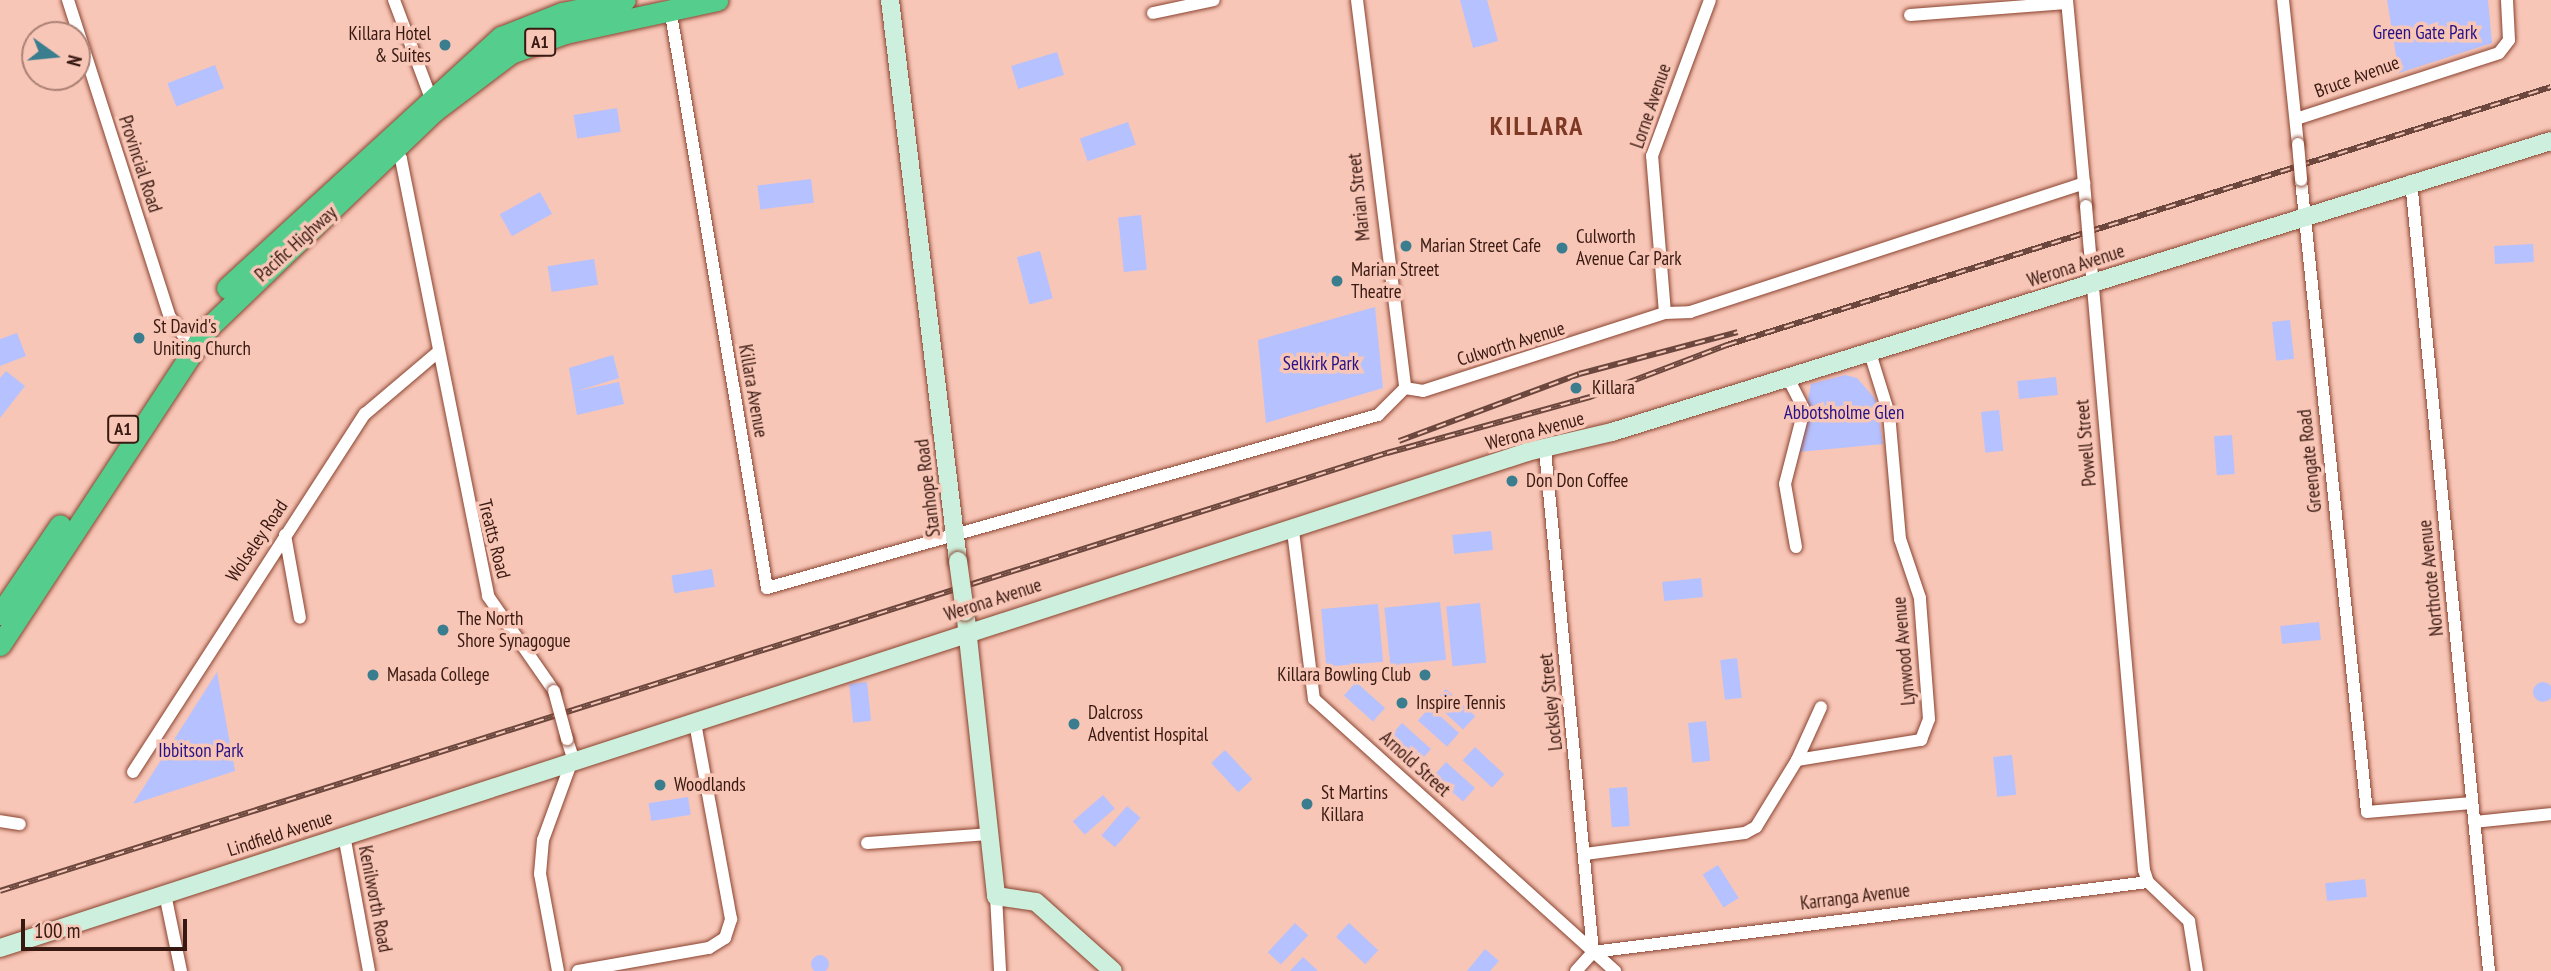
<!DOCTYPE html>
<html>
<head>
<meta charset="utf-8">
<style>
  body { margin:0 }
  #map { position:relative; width:2551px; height:971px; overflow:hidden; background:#f8c6b7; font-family:"PT Sans Narrow",sans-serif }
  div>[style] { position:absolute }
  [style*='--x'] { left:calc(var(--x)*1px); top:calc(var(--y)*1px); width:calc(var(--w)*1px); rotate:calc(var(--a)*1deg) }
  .green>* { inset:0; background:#b6c1ff; transform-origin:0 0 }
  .round { border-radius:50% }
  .roads { filter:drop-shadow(0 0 2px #8a432f) drop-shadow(0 0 2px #8a432f) }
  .street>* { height:12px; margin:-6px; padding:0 6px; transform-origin:6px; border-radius:6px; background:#fff }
  .secondary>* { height:18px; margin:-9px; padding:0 9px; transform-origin:9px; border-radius:9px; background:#ccf0dd }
  .highway>* { height:21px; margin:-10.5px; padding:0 10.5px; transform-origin:10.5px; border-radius:10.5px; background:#55cd8d }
  .rail>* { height:6px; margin-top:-3px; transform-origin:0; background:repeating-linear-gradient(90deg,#f8c6b7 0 10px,#6b473d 0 20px); box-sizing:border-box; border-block:2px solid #6b473d }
  .bridges { filter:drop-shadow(0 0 2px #8a432f) drop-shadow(0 0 2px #8a432f) }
  .street-bridge>* { height:12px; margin:-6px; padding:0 6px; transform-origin:6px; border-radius:6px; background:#fff }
  .secondary-bridge>* { height:18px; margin:-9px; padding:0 9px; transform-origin:9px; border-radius:9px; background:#ccf0dd }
  .dots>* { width:19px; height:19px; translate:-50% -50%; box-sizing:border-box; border:4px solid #f8c6b7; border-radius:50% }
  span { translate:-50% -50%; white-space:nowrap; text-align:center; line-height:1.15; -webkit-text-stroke:7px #f8c6b7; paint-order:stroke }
  .shield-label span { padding:2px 5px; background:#f8c6b7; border:2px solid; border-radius:5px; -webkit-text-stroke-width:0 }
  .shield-label { font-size:18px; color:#381911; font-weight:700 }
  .park-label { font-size:19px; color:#261188 }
  .poi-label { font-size:19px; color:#381911 }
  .right { translate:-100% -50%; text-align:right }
  .left { translate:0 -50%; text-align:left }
  .street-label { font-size:19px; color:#381911 }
  .district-label { font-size:26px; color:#7e3925; font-weight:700; letter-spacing:2px }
  .north { position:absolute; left:21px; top:21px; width:70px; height:70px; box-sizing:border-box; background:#f8c6b7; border:2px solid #ab8175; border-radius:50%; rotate:105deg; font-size:19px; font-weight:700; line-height:28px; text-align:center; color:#381911 }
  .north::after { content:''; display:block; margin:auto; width:24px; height:32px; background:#3a7d8e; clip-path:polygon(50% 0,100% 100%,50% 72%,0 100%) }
  .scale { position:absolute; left:21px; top:919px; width:166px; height:32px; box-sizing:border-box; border:4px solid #381911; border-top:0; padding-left:9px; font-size:21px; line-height:24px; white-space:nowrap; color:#381911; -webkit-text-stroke:5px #f8c6b7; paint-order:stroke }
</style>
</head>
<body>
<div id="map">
  <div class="green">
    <i style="clip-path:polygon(1460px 0,1487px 0,1498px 41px,1473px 48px)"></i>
    <i style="clip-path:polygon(2387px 0,2488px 0,2492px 43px,2399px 73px)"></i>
    <i style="left:1057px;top:52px;width:24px;height:48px;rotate:73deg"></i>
    <i style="left:215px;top:65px;width:25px;height:51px;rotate:69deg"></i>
    <i style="left:617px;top:108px;width:24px;height:44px;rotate:81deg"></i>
    <i style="left:1128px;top:122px;width:24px;height:51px;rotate:71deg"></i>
    <i style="left:811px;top:179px;width:24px;height:54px;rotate:83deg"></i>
    <i style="left:540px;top:192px;width:25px;height:46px;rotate:61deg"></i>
    <i style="left:1141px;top:215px;width:55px;height:23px;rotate:84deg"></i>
    <i style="left:2533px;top:244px;width:18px;height:39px;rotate:87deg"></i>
    <i style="left:1040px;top:251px;width:49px;height:24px;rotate:75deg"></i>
    <i style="left:594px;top:259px;width:26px;height:47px;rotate:81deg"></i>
    <i style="clip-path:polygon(1375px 307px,1383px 388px,1266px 423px,1258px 340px)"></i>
    <i style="left:2290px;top:320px;width:39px;height:18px;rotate:84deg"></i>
    <i style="clip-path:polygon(17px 333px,26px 356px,0 366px,0 339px)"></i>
    <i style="clip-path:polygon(613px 355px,619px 378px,577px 391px,619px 382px,624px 404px,577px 415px,569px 368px)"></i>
    <i style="clip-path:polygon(6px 371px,25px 386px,0 418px,0 378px)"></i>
    <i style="clip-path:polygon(1845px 375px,1857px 378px,1876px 400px,1883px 444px,1798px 452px,1811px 384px)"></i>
    <i style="left:2056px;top:377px;width:18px;height:39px;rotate:84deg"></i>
    <i style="left:1999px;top:410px;width:41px;height:18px;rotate:84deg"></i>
    <i style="left:2232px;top:435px;width:39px;height:18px;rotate:86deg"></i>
    <i style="left:1491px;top:531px;width:19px;height:39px;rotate:84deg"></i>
    <i style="left:712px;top:569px;width:18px;height:41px;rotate:81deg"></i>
    <i style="left:1701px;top:578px;width:19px;height:39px;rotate:84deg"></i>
    <i style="left:1440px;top:602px;width:58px;height:56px;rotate:84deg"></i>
    <i style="left:1480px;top:603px;width:60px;height:34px;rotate:84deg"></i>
    <i style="left:1378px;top:604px;width:58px;height:57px;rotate:85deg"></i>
    <i style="left:2319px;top:622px;width:18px;height:39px;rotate:84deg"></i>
    <i style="left:1737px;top:658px;width:40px;height:17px;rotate:83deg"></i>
    <i style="clip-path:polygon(217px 672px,235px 771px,133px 804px)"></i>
    <i style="left:867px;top:682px;width:39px;height:18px;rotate:84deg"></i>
    <i style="left:1356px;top:682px;width:39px;height:18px;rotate:42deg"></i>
    <i class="round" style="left:2533px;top:682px;width:20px;height:20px"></i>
    <i style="left:1446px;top:689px;width:40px;height:18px;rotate:43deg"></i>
    <i style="left:1430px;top:707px;width:39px;height:18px;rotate:42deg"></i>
    <i style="left:1706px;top:721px;width:40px;height:18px;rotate:84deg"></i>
    <i style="left:1402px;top:723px;width:39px;height:18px;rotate:42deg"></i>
    <i style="left:1475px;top:747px;width:40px;height:18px;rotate:43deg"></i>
    <i style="left:1225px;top:750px;width:40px;height:19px;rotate:47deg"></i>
    <i style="left:2012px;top:755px;width:40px;height:19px;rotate:84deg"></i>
    <i style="left:1446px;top:762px;width:39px;height:18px;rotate:42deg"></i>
    <i style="left:1627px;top:787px;width:39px;height:18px;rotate:86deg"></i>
    <i style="left:1103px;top:795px;width:18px;height:40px;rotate:49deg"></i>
    <i style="left:688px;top:797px;width:18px;height:40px;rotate:81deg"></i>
    <i style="left:1127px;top:806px;width:18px;height:39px;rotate:41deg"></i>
    <i style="left:1718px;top:865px;width:39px;height:18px;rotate:58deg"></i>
    <i style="left:2365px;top:879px;width:18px;height:40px;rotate:84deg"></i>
    <i style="left:1295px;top:923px;width:18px;height:40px;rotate:43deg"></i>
    <i style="left:1349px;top:923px;width:40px;height:19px;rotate:43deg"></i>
    <i style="clip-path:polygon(1485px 949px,1499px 961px,1490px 971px,1467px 971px)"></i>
    <i class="round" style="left:811px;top:955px;width:18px;height:18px"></i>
    <i style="clip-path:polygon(1303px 957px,1318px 971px,1290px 971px)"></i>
  </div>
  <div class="roads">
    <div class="street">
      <i style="--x:68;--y:0;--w:333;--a:72.2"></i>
      <i style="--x:170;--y:317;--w:24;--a:54"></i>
      <i style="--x:394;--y:0;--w:103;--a:69.4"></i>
      <i style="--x:1357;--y:0;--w:391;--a:82.9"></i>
      <i style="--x:2067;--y:0;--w:207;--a:84.7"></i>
      <i style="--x:2283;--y:0;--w:145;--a:84.1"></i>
      <i style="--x:670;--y:8;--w:588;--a:80.51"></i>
      <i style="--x:767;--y:588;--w:635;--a:-15.81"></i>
      <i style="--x:1378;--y:415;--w:38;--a:-45"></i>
      <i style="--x:1153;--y:13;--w:62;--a:-12"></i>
      <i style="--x:1910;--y:15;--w:157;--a:-4.4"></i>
      <i style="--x:2296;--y:119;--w:213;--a:-18"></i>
      <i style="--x:2499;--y:53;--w:16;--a:-52"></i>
      <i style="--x:2509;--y:40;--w:40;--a:-92.9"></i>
      <i style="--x:393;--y:146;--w:15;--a:58"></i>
      <i style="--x:401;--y:159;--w:446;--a:78.7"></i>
      <i style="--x:488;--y:596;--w:116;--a:55.2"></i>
      <i style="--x:2301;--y:180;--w:635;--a:84.04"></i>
      <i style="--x:2367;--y:812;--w:105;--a:-4.9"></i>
      <i style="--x:2411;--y:181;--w:794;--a:84.36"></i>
      <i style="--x:2090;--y:253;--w:619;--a:85"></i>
      <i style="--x:2144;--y:870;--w:13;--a:72"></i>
      <i style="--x:2148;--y:882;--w:57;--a:43.6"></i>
      <i style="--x:2189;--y:921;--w:51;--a:80.9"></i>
      <i style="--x:1665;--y:313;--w:158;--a:-94.7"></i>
      <i style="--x:1652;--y:156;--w:166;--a:-69.6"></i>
      <i style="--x:1787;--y:376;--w:38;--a:63"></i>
      <i style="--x:1804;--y:410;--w:76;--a:104.4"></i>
      <i style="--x:1785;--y:484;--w:64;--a:80.1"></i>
      <i style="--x:1405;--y:388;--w:18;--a:9"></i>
      <i style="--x:1423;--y:391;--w:254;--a:-17.9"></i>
      <i style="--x:1665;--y:313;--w:25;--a:-2"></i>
      <i style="--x:1690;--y:312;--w:415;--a:-18.1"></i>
      <i style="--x:1545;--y:450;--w:504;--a:84.54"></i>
      <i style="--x:1293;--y:531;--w:169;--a:82.9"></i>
      <i style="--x:1314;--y:699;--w:406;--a:42.1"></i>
      <i style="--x:285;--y:535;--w:84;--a:79.8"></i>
      <i style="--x:1797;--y:760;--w:58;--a:-65.6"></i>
      <i style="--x:133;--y:772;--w:427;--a:-57.1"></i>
      <i style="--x:365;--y:414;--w:96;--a:-40.3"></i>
      <i style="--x:0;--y:821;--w:20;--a:9"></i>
      <i style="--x:2474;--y:822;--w:77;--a:-5.9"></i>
      <i style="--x:344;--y:835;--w:138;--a:79.6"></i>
      <i style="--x:867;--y:843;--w:122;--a:-4.2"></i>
      <i style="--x:1585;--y:854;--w:161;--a:-7.5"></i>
      <i style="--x:1745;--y:833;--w:13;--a:-29"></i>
      <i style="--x:1756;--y:827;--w:79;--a:-58.5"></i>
      <i style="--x:1797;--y:760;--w:126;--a:-9.2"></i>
      <i style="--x:1921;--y:740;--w:22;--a:-69"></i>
      <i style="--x:1929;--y:719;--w:121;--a:-94.3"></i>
      <i style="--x:1920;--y:598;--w:62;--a:-108.7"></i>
      <i style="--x:1900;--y:539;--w:125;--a:-95"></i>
      <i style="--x:1889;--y:414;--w:64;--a:-107.3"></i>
      <i style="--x:165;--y:894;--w:79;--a:78.3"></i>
      <i style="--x:996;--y:896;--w:75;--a:86.9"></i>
      <i style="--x:558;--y:971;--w:99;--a:-100.5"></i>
      <i style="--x:540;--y:874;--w:34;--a:-85"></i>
      <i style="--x:543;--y:840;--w:87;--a:-69.9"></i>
      <i style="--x:573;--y:758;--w:20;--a:-108"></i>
      <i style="--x:578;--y:971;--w:133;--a:-10"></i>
      <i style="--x:709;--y:948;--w:19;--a:-32"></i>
      <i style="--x:725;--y:938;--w:20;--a:-72"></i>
      <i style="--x:731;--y:919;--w:199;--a:-100.4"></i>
      <i style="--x:1576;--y:971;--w:25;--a:-48"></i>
      <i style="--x:1593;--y:952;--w:559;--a:-7.19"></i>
    </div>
    <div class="secondary">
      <i style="--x:890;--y:0;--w:565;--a:83.09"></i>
      <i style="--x:966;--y:619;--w:279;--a:83.8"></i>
      <i style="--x:996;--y:896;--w:40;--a:8.5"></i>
      <i style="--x:1036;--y:902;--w:103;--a:41.9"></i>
      <i style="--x:0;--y:948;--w:1606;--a:-17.99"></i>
      <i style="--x:1527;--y:452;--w:87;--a:-13.2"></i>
      <i style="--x:1612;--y:432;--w:983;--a:-17.22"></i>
    </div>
    <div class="highway">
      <i style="--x:227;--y:288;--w:372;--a:-42.5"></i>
      <i style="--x:501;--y:37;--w:66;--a:-21.5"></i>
      <i style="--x:562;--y:13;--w:64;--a:-11.7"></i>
      <i style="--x:0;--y:614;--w:107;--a:-56"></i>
      <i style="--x:0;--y:645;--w:381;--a:-56.7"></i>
      <i style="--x:209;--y:327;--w:312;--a:-43.8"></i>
      <i style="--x:434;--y:111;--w:96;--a:-37"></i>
      <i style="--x:511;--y:53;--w:58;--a:-20.3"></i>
      <i style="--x:565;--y:33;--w:156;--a:-12.2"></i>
    </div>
  </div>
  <div class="rail">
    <i style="--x:1399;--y:441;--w:192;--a:-20.4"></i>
    <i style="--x:1579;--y:374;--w:164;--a:-14.8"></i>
    <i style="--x:0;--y:891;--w:1455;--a:-17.53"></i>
    <i style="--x:1387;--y:453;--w:211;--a:-15.4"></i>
    <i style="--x:1590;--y:397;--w:147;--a:-20.8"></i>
    <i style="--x:1727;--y:345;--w:863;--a:-17.39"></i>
  </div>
  <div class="bridges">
    <div class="street-bridge">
      <i style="--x:2298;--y:144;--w:36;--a:85"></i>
      <i style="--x:2086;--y:206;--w:47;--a:85.1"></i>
      <i style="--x:554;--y:691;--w:50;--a:74.8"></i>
    </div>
    <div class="secondary-bridge">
      <i style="--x:958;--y:561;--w:51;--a:82.2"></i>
    </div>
  </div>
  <div class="dots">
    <i style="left:445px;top:45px;background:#3a7d8e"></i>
    <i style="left:1406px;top:246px;background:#3a7d8e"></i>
    <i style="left:1562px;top:248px;background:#3a7d8e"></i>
    <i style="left:1337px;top:281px;background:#3a7d8e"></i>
    <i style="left:139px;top:338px;background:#3a7d8e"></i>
    <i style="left:1576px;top:388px;background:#3a7d8e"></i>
    <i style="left:1512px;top:481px;background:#3a7d8e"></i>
    <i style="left:443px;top:630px;background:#3a7d8e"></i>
    <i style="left:373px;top:675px;background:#3a7d8e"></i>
    <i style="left:1425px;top:675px;background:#3a7d8e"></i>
    <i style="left:1402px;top:703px;background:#3a7d8e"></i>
    <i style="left:1074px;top:724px;background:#3a7d8e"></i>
    <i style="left:660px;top:785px;background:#3a7d8e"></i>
    <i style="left:1307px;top:804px;background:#3a7d8e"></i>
  </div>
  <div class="shield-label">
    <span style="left:540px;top:42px">A1</span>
    <span style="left:123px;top:429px">A1</span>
  </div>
  <div class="park-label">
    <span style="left:2425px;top:33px">Green Gate Park</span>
    <span style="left:1321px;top:364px">Selkirk Park</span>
    <span style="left:1844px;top:413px">Abbotsholme Glen</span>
    <span style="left:201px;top:751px">Ibbitson Park</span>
  </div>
  <div class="poi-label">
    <span class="right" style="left:431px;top:45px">Killara Hotel<br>&amp; Suites</span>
    <span class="left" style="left:1576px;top:248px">Culworth<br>Avenue Car Park</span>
    <span class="left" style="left:1420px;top:246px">Marian Street Cafe</span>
    <span class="left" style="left:1351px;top:281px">Marian Street<br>Theatre</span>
    <span class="left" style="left:153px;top:338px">St David's<br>Uniting Church</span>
    <span class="left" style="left:1592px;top:388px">Killara</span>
    <span class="left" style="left:1526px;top:481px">Don Don Coffee</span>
    <span class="left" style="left:457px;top:630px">The North<br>Shore Synagogue</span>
    <span class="left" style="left:387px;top:675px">Masada College</span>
    <span class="right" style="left:1411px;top:675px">Killara Bowling Club</span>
    <span class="left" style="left:1416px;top:703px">Inspire Tennis</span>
    <span class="left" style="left:1088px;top:724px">Dalcross<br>Adventist Hospital</span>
    <span class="left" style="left:674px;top:785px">Woodlands</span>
    <span class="left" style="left:1321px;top:804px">St Martins<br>Killara</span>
  </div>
  <div class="street-label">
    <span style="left:2357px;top:77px;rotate:-20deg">Bruce Avenue</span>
    <span style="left:1651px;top:106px;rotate:-71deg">Lorne Avenue</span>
    <span style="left:140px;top:164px;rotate:72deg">Provincial Road</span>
    <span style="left:1359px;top:197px;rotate:-96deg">Marian Street</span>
    <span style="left:296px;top:244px;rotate:-42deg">Pacific Highway</span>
    <span style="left:2076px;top:266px;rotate:-18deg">Werona Avenue</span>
    <span style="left:1511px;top:344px;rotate:-17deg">Culworth Avenue</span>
    <span style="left:753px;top:391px;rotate:80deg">Killara Avenue</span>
    <span style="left:1535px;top:431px;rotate:-15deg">Werona Avenue</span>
    <span style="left:2086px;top:443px;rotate:-95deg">Powell Street</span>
    <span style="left:2310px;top:461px;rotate:-96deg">Greengate Road</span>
    <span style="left:928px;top:488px;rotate:-97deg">Stanhope Road</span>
    <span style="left:494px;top:539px;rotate:76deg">Treatts Road</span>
    <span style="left:257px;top:541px;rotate:-56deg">Wolseley Road</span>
    <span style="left:2431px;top:578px;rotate:-96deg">Northcote Avenue</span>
    <span style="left:993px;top:600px;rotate:-18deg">Werona Avenue</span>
    <span style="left:1904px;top:651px;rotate:-95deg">Lynwood Avenue</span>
    <span style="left:1551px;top:702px;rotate:-96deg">Locksley Street</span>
    <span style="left:1415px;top:764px;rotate:42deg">Arnold Street</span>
    <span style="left:280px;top:834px;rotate:-18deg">Lindfield Avenue</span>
    <span style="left:1855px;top:897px;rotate:-7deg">Karranga Avenue</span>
    <span style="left:375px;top:899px;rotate:79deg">Kenilworth Road</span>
  </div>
  <div class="district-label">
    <span style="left:1537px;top:126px">KILLARA</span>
  </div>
  <div class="north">N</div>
  <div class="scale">100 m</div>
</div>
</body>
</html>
